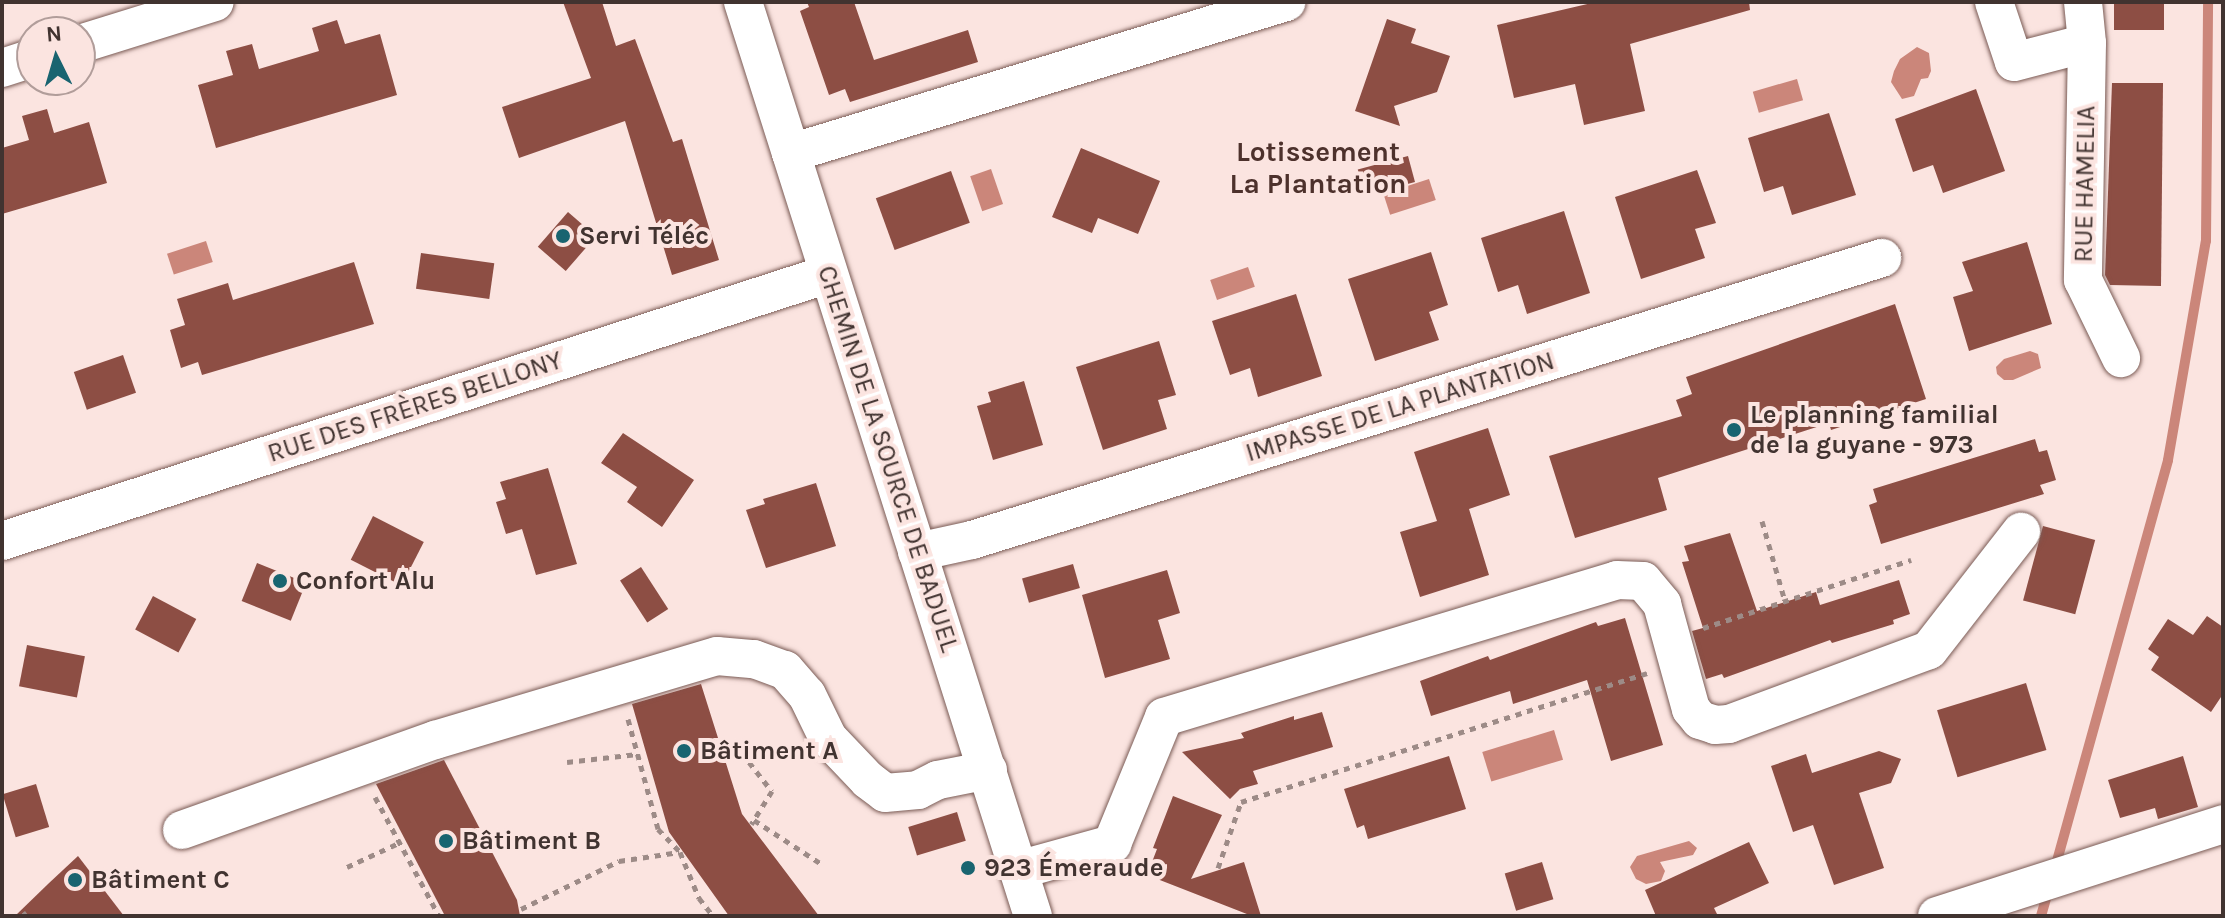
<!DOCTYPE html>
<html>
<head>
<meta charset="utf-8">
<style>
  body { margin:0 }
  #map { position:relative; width:2225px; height:918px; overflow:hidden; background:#fbe4e0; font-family:Karla,sans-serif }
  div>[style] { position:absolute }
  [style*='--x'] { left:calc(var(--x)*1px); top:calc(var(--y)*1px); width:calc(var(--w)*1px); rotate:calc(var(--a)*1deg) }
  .water>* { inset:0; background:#cb867a; transform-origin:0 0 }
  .stream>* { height:10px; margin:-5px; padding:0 5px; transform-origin:5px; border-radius:5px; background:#cb867a }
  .building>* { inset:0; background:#8d4e44; transform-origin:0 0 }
  .path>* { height:5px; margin-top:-2.5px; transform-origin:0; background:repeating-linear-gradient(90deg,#9d8b87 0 6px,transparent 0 12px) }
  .roads { filter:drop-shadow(0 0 2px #7a5b55) drop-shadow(0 0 2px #7a5b55) }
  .minor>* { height:38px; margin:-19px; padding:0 19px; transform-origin:19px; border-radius:19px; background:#fff }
  .dots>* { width:22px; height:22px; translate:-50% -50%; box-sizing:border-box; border:4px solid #fbe4e0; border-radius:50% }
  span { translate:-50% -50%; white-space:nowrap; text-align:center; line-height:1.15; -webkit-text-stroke:8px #fbe4e0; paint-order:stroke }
  .street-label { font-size:26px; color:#413330 }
  .poi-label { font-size:26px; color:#413330; font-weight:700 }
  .left { translate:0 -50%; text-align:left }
  .neighbourhood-label { font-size:28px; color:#4d312c; font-weight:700 }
  .frame { position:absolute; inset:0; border:4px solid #413330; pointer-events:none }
  .north { position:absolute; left:16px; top:16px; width:80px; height:80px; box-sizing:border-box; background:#fbe4e0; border:2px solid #b19d9a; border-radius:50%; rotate:355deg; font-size:22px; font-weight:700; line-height:32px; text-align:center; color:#413330 }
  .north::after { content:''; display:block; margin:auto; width:28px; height:36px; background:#196470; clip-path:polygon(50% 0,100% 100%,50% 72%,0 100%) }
</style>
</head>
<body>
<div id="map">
  <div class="water">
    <i style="clip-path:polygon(1917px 47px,1929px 53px,1931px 71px,1928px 78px,1921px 79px,1914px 96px,1902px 99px,1891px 82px,1894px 71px,1900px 59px)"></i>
    <i style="left:1797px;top:79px;width:22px;height:46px;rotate:74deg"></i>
    <i style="left:991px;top:169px;width:37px;height:22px;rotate:71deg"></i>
    <i style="left:1429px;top:179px;width:22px;height:48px;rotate:72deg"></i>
    <i style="left:206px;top:241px;width:22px;height:41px;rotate:72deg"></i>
    <i style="left:1248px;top:267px;width:21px;height:40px;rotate:71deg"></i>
    <i style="clip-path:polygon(2030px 351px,2038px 354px,2041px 368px,2013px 380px,2004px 380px,1997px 374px,1996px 367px,2004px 359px)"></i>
    <i style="left:1554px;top:730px;width:31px;height:75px;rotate:73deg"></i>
    <i style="clip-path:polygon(1689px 841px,1697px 848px,1693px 855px,1660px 862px,1665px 871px,1661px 881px,1646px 884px,1636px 879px,1630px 867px,1637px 856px)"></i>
  </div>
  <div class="stream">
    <i style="--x:2055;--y:868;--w:423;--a:-74.5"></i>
    <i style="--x:2168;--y:460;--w:222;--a:-80.2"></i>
    <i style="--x:2206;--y:241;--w:239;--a:-89.5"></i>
    <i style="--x:2041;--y:916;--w:26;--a:-74"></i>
  </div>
  <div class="building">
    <i style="clip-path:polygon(563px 2px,602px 2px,616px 46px,635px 39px,673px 142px,682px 139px,719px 260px,672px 275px,625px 121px,519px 158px,502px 107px,591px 78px)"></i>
    <i style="clip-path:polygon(807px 2px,854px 2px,874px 60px,968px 30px,978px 62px,850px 102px,845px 89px,829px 95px,800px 11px,809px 7px)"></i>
    <i style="clip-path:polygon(1596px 2px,1749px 2px,1750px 10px,1630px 44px,1645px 111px,1584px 125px,1575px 84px,1514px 98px,1497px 25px)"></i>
    <i style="left:2114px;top:2px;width:50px;height:28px"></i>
    <i style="clip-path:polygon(1387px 19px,1416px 29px,1411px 43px,1450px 56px,1437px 92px,1394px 106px,1400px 126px,1355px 111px)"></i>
    <i style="clip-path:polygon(337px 20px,345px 44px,380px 34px,397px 95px,216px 148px,198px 85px,233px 75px,226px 51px,252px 44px,259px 69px,319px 51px,312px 28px)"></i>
    <i style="clip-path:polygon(2112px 83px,2163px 83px,2161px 286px,2110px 285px,2105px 275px)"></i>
    <i style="clip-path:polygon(1976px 89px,2005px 171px,1943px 193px,1933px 165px,1913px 172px,1895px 119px)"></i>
    <i style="clip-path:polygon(47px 109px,54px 133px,89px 122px,107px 183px,2px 214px,2px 148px,29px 140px,22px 116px)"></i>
    <i style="clip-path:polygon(1829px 113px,1856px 195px,1792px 215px,1783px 186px,1764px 192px,1748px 138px)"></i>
    <i style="clip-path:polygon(1081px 148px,1160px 181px,1138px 234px,1098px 218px,1092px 233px,1052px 217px)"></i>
    <i style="left:1408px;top:156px;width:27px;height:52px;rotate:75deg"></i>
    <i style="clip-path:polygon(1697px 170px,1716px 223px,1695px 229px,1705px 258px,1641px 279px,1615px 197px)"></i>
    <i style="left:951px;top:171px;width:55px;height:80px;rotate:70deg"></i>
    <i style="clip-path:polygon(1564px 211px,1590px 293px,1527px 314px,1518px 285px,1498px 292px,1481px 238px)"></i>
    <i style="left:568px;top:212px;width:37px;height:46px;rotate:41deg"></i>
    <i style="clip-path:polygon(2027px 242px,2052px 324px,1969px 351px,1953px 297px,1973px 291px,1962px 262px)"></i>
    <i style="clip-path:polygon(1431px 252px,1448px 305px,1429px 312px,1439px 340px,1375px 361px,1348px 279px)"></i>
    <i style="left:421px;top:253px;width:74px;height:36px;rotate:8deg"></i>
    <i style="clip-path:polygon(354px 262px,374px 324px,202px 375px,198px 362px,181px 368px,170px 330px,185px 325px,177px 299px,228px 283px,233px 300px)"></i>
    <i style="clip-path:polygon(1296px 294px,1322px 376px,1258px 397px,1250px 368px,1230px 375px,1212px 321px)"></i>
    <i style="clip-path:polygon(1895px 304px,1926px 399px,1831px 430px,1829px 423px,1658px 478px,1667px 510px,1575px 538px,1549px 456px,1682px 416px,1676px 400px,1692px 394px,1686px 377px)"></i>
    <i style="clip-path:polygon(1159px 341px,1176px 395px,1158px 400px,1167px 429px,1103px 450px,1076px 367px)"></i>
    <i style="left:123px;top:355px;width:40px;height:52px;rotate:71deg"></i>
    <i style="clip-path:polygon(1024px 381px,1043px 445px,993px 460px,977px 406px,991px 402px,988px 392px)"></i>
    <i style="clip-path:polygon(1488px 428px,1510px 495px,1469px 509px,1489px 575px,1420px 597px,1400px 532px,1437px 521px,1414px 452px)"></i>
    <i style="clip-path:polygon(623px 433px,694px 480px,662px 527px,627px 502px,637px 487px,601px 463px)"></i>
    <i style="clip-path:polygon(2035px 439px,2039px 452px,2047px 450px,2056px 480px,2040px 485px,2044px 494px,1881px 544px,1869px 505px,1877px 502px,1873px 489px)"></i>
    <i style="clip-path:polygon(548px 468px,577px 564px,536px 575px,522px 529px,506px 534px,496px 502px,506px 499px,500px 482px)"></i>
    <i style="clip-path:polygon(816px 483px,836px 546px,766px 568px,746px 510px,765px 504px,763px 499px)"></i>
    <i style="left:373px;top:516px;width:57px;height:49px;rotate:27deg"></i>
    <i style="left:2043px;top:526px;width:54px;height:77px;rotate:15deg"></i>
    <i style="clip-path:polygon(1730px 533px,1757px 611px,1816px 592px,1820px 605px,1899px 580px,1910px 614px,1893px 620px,1894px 624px,1832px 643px,1830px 640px,1724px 678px,1722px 674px,1706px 679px,1692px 631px,1703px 628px,1682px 562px,1689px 561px,1684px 546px)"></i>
    <i style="left:257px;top:563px;width:53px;height:41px;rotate:22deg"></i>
    <i style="left:1073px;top:564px;width:25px;height:53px;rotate:74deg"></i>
    <i style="left:641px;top:567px;width:50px;height:25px;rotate:57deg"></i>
    <i style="clip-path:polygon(1167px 570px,1180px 613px,1158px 620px,1170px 659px,1105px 678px,1082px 595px)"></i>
    <i style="left:153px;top:596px;width:49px;height:38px;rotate:28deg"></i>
    <i style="clip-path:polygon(2207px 616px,2223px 627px,2223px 694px,2211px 712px,2151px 670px,2159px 657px,2148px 649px,2168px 619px,2193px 635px)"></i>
    <i style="clip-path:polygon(1625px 618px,1663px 745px,1611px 761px,1587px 680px,1513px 704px,1510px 691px,1431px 716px,1420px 681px,1488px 656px,1490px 660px,1596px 622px,1598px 626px)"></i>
    <i style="left:27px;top:645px;width:59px;height:42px;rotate:11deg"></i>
    <i style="left:2026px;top:683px;width:70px;height:93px;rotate:73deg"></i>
    <i style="clip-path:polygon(701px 684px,742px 814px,819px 916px,729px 916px,669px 832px,632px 704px)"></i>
    <i style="clip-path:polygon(1322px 712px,1333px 747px,1253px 771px,1258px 784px,1240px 789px,1230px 799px,1182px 752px,1244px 738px,1241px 733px,1294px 716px,1294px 720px)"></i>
    <i style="clip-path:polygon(1879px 751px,1901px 759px,1891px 783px,1859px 793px,1884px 868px,1834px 885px,1813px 825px,1793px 832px,1771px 766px,1806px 754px,1812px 773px)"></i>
    <i style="clip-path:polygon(1449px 756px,1466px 809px,1368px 839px,1364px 825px,1357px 828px,1344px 789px)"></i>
    <i style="clip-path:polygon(2183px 756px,2198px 807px,2158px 819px,2155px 808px,2120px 818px,2108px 780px)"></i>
    <i style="clip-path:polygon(444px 760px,517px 900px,520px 916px,445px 916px,376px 784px)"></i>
    <i style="left:36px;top:784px;width:45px;height:35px;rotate:73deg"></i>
    <i style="clip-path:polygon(1173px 796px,1222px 815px,1191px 879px,1244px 862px,1261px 916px,1252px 916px,1147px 875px,1157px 849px,1153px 848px)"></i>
    <i style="left:957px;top:812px;width:30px;height:51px;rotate:73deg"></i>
    <i style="clip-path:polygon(1749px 842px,1769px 883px,1714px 908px,1718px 916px,1656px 916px,1645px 890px)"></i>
    <i style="clip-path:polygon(78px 856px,124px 916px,15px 916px,48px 884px)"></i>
    <i style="left:1542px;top:862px;width:39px;height:39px;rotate:73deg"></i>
  </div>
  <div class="path">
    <i style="--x:1762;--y:521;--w:83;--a:74"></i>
    <i style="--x:1703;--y:628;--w:219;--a:-18.1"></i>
    <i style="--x:628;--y:719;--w:114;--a:74.7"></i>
    <i style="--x:658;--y:829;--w:32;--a:46"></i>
    <i style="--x:680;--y:852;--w:50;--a:67.6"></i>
    <i style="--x:699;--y:898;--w:23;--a:52"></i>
    <i style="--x:567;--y:762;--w:71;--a:-6.4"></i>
    <i style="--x:749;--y:762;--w:37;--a:52"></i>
    <i style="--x:772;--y:791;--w:39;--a:122"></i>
    <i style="--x:375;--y:797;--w:135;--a:61.7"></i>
    <i style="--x:754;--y:820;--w:79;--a:33.1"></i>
    <i style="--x:347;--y:867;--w:57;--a:-24.8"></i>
    <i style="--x:1218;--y:868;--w:70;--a:-70.8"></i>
    <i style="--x:1241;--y:802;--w:426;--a:-17.6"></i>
    <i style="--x:521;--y:909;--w:109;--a:-26.1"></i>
    <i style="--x:619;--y:861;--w:61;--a:-8.5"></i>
    <i style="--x:23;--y:912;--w:5;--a:53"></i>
  </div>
  <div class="roads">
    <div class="minor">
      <i style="--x:743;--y:2;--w:959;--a:72.4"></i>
      <i style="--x:1994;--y:2;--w:63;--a:71.6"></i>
      <i style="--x:2014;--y:62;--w:75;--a:-14.6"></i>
      <i style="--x:2083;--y:2;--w:41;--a:84.4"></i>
      <i style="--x:2087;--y:43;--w:237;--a:91"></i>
      <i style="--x:2083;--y:280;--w:87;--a:64"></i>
      <i style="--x:80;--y:44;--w:141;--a:-17.3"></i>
      <i style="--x:2;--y:68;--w:32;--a:-18"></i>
      <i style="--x:791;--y:153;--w:518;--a:-16.96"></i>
      <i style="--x:2;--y:541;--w:868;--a:-17.91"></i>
      <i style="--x:917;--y:552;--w:56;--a:-12.3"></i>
      <i style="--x:972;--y:540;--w:953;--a:-17.22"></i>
      <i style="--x:182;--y:830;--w:269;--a:-19.6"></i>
      <i style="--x:435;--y:740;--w:294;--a:-16.6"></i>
      <i style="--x:717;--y:656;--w:37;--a:5"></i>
      <i style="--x:754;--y:659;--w:33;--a:20"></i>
      <i style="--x:785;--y:670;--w:33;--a:49"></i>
      <i style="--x:807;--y:695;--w:48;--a:64"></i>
      <i style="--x:828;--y:738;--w:58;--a:46.4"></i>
      <i style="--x:868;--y:780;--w:21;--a:37"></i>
      <i style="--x:885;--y:793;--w:33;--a:-5"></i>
      <i style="--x:918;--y:790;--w:22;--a:-27"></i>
      <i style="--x:938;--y:780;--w:51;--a:-11.3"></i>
      <i style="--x:1018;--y:870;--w:98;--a:-15.5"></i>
      <i style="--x:1112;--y:844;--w:137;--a:-67.7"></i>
      <i style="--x:1164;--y:717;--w:473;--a:-16.8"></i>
      <i style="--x:1617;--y:580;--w:26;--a:2"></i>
      <i style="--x:1643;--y:581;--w:30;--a:50"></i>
      <i style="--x:1662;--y:604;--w:109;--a:74.6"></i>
      <i style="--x:1691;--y:709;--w:14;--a:51"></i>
      <i style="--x:1700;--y:720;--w:16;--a:18"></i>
      <i style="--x:1715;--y:725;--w:14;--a:-4"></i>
      <i style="--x:1729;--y:724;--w:213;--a:-20.3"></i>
      <i style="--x:1929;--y:650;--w:150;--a:-52.1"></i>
      <i style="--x:1937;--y:916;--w:300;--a:-17.8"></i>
    </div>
  </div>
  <div class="dots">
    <i style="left:563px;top:236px;background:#196470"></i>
    <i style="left:1734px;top:430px;background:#196470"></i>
    <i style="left:280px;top:581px;background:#196470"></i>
    <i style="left:684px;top:751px;background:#196470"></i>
    <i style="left:446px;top:841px;background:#196470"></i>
    <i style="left:968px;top:868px;background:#196470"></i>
    <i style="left:75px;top:880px;background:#196470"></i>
  </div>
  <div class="street-label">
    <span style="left:2085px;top:184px;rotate:-89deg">RUE HAMELIA</span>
    <span style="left:415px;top:407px;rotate:-18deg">RUE DES FRÈRES BELLONY</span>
    <span style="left:1400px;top:407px;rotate:-17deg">IMPASSE DE LA PLANTATION</span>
    <span style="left:888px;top:459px;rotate:72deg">CHEMIN DE LA SOURCE DE BADUEL</span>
  </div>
  <div class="poi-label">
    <span class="left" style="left:579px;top:236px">Servi Téléc</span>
    <span class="left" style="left:1750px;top:430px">Le planning familial<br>de la guyane - 973</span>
    <span class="left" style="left:296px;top:581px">Confort Alu</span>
    <span class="left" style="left:700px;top:751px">Bâtiment A</span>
    <span class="left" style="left:462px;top:841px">Bâtiment B</span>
    <span class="left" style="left:984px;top:868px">923 Émeraude</span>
    <span class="left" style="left:91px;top:880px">Bâtiment C</span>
  </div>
  <div class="neighbourhood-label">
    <span style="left:1318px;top:168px">Lotissement<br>La Plantation</span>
  </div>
  <div class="frame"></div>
  <div class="north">N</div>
</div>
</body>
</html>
